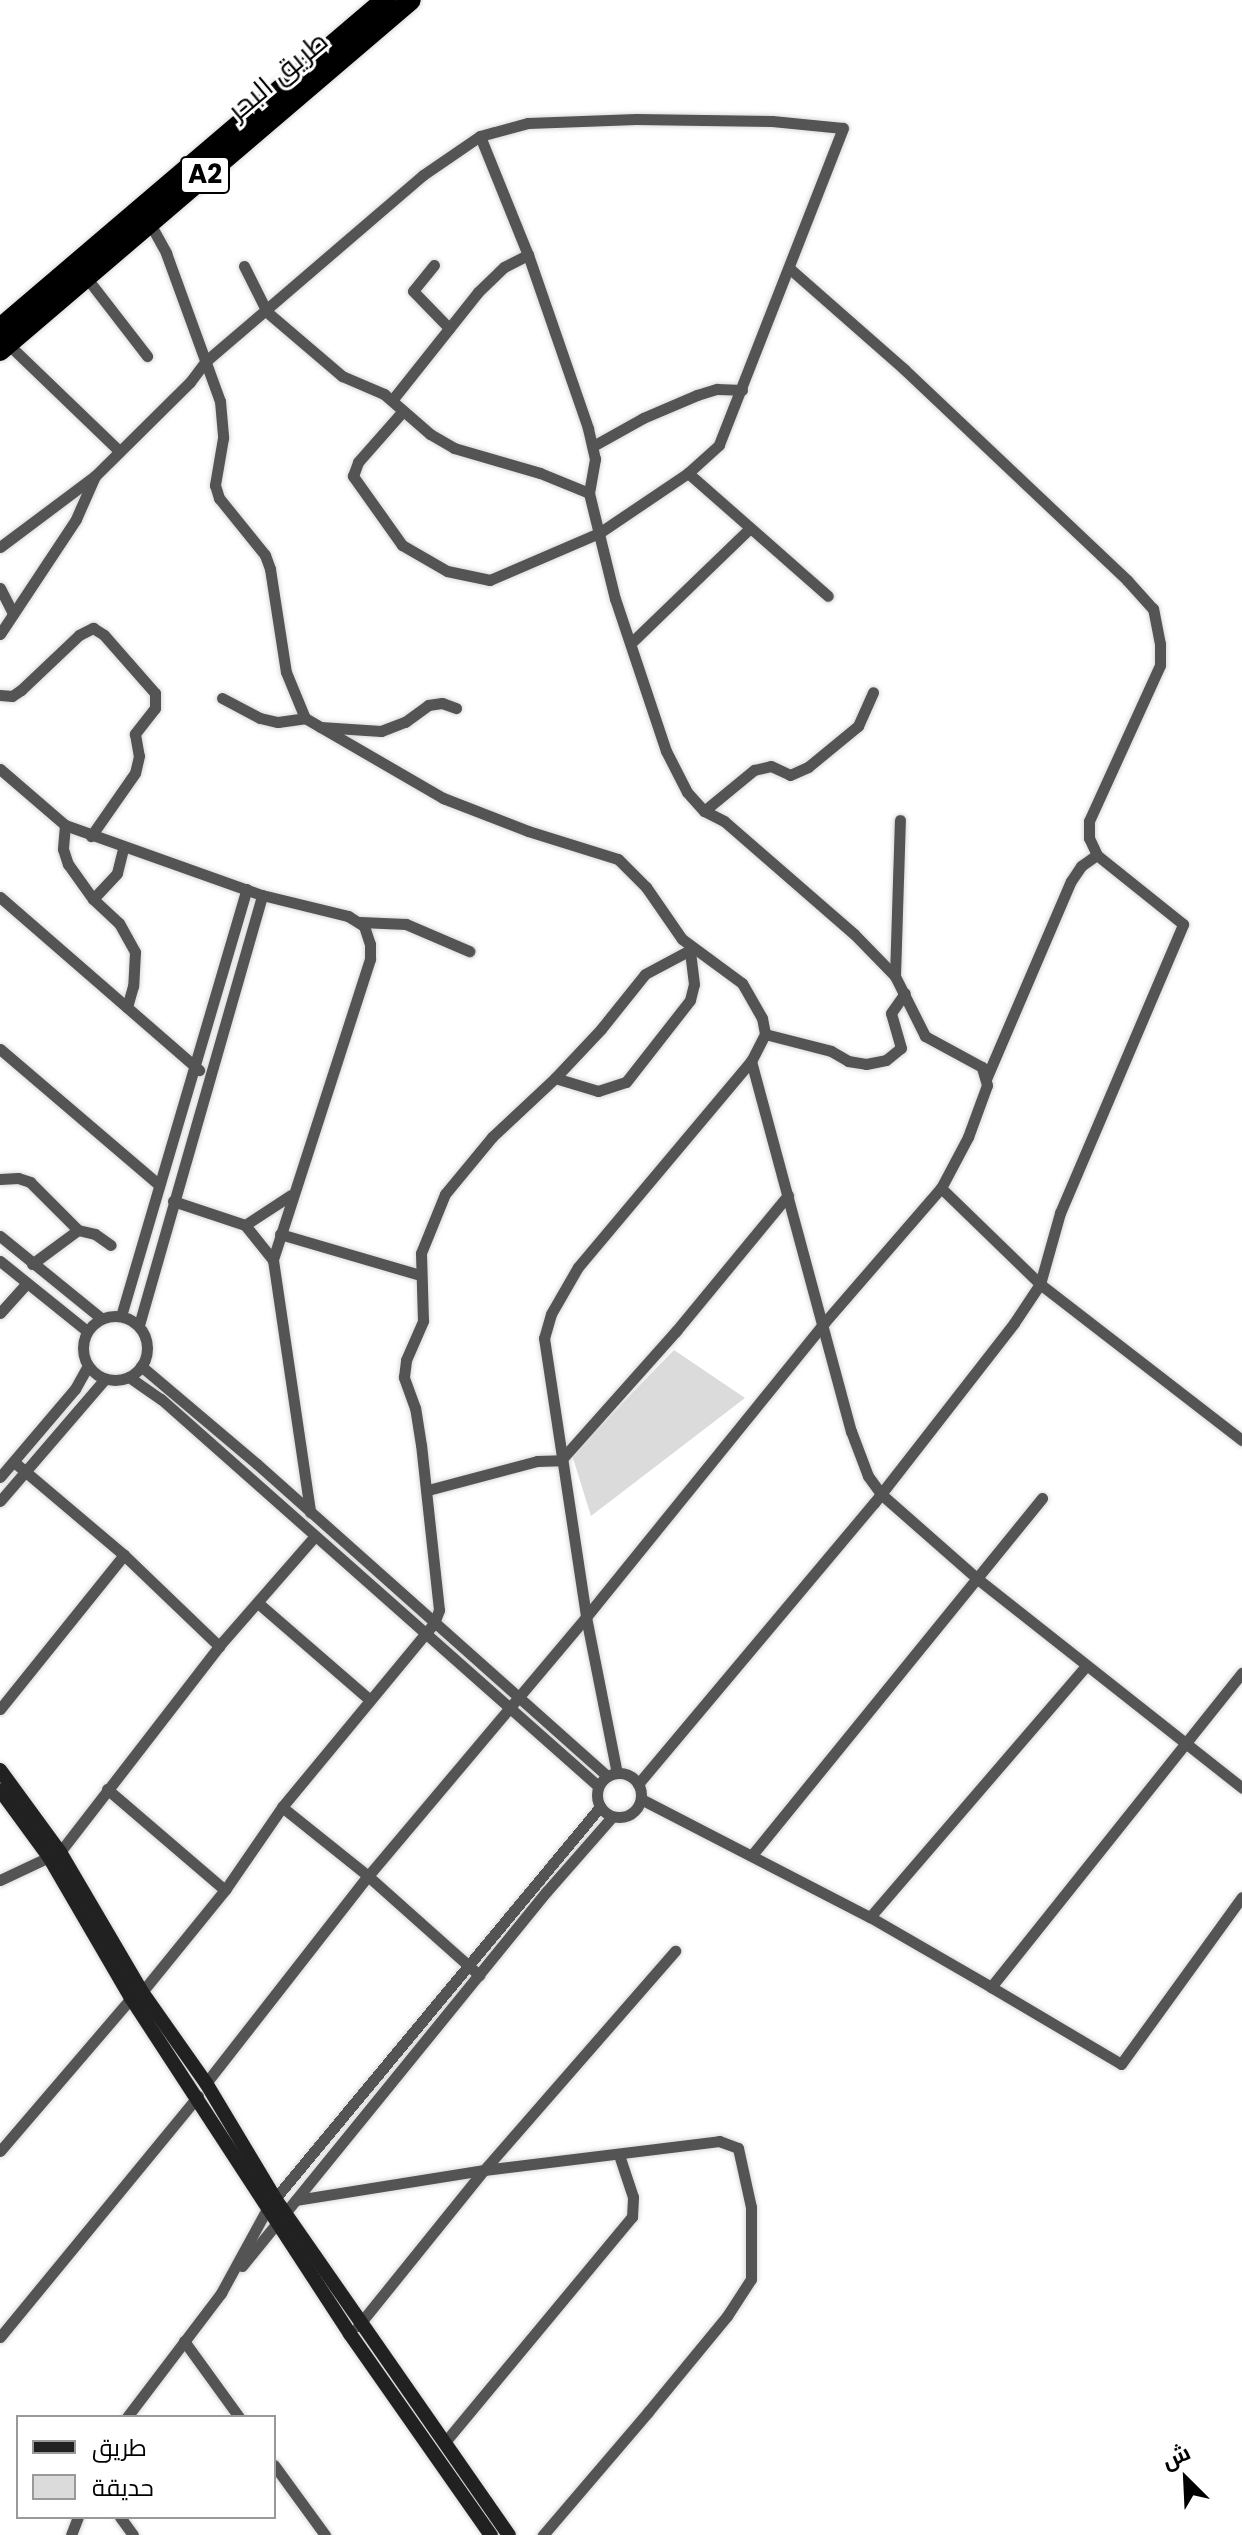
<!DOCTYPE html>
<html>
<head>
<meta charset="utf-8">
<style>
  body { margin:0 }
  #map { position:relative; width:1242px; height:2535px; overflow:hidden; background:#fff; font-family:Poppins,Cairo,sans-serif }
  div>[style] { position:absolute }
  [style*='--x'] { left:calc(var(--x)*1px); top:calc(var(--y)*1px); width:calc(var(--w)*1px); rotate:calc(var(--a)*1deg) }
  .green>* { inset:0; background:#dbdbdb }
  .roads { filter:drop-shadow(0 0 2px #dbdbdb) drop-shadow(0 0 2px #dbdbdb) }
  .street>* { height:11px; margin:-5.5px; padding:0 5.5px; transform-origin:5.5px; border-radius:5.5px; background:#545454 }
  .street>.ring { margin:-5.5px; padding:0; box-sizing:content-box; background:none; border:11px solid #545454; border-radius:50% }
  .secondary>* { height:14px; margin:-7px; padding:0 7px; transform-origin:7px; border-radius:7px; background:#212121 }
  .highway>* { height:20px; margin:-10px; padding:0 10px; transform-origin:10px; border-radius:10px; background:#000 }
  span { translate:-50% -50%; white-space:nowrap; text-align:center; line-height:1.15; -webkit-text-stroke:6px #fff; paint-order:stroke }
  .shield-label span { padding:2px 6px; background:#fff; border:2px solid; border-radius:6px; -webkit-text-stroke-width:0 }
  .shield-label { font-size:26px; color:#000; font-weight:700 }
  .street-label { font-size:28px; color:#000 }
  .legend { position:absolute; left:16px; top:2415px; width:260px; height:104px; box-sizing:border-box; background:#fff; border:2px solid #999; margin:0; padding:10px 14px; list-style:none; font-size:24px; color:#000 }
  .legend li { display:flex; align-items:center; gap:16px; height:40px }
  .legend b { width:40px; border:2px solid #999 }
  .north { position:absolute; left:1146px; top:2439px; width:80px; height:80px; -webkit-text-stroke:6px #fff; paint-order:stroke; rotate:336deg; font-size:22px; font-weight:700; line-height:32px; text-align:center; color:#000 }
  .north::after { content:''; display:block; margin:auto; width:28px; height:36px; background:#000; clip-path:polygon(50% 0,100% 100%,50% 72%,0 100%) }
</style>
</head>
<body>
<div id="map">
  <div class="green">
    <i style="clip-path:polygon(674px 1350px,745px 1398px,591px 1516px,572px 1455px)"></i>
  </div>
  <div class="roads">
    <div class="street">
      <i style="--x:148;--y:220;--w:38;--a:61"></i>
      <i style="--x:166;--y:253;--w:158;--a:70"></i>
      <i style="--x:220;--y:401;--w:37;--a:85"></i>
      <i style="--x:223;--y:438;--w:48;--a:99.7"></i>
      <i style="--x:215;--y:485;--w:14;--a:73"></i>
      <i style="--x:219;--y:498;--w:73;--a:51.1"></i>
      <i style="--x:265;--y:555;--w:15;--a:70"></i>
      <i style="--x:270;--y:569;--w:104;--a:81.2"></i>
      <i style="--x:286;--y:672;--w:50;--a:67.6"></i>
      <i style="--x:305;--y:718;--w:160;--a:30.1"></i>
      <i style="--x:443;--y:798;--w:91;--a:21.2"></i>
      <i style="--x:528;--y:831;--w:94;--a:17.3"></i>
      <i style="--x:618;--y:859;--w:40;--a:45"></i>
      <i style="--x:646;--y:887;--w:63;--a:55.3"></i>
      <i style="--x:682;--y:939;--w:74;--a:36.3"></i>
      <i style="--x:742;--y:983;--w:40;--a:60.3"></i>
      <i style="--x:762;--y:1018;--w:16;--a:79"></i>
      <i style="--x:765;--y:1034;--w:30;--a:117"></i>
      <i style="--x:751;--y:1061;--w:269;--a:130"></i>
      <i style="--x:578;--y:1267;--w:54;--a:119.9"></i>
      <i style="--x:551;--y:1314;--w:25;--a:106"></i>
      <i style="--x:544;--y:1338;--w:282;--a:81.4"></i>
      <i style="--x:586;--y:1617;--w:159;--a:78.8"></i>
      <i style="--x:434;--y:265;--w:33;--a:129"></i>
      <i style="--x:413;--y:291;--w:52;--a:45.8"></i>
      <i style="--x:244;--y:266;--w:51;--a:63.4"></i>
      <i style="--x:267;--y:312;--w:99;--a:40.5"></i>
      <i style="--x:342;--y:376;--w:46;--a:23.2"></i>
      <i style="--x:384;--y:394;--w:61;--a:41"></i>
      <i style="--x:430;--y:434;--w:28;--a:30"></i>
      <i style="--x:454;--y:448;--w:90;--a:16.2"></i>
      <i style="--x:540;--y:473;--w:53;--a:22.2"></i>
      <i style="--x:86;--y:277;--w:100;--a:52.3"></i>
      <i style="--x:8;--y:344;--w:154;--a:43.9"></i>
      <i style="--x:393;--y:399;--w:137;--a:-51.5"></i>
      <i style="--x:478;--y:292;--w:36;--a:-44"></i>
      <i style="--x:504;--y:267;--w:27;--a:-27"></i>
      <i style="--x:593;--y:446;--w:57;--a:-29.2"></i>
      <i style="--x:643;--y:418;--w:59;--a:-23.1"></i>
      <i style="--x:697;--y:395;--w:21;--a:-17"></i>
      <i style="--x:717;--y:389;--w:25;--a:2"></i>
      <i style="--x:688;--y:473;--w:186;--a:41.3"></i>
      <i style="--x:0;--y:547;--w:119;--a:-36.8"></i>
      <i style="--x:95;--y:476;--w:134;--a:-44.7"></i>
      <i style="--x:190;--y:382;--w:26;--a:-53"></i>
      <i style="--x:206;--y:361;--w:286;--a:-40.6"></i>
      <i style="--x:423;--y:175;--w:69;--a:-34.4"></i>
      <i style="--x:480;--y:136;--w:50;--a:-15.2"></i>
      <i style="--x:528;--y:123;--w:108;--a:-2.1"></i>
      <i style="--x:636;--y:119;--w:136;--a:0.8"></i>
      <i style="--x:772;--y:121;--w:71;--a:5.6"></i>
      <i style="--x:843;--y:128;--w:340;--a:111.4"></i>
      <i style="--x:719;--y:445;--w:42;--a:137.9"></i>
      <i style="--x:688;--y:473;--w:107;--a:146"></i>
      <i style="--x:599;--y:533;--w:119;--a:156.7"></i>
      <i style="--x:490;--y:580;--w:44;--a:-168.2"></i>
      <i style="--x:447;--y:571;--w:52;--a:-150"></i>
      <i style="--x:402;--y:545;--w:85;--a:-125.4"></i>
      <i style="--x:353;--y:476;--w:15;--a:-70"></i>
      <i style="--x:358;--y:462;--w:68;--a:-48.6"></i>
      <i style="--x:0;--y:588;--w:29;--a:63"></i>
      <i style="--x:0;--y:634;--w:138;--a:-56.5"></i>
      <i style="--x:76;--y:519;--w:47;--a:-66.2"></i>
      <i style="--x:631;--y:643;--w:165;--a:-44"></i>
      <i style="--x:0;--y:695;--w:12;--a:5"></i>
      <i style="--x:12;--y:696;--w:11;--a:-34"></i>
      <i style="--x:21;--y:690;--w:80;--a:-43.5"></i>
      <i style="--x:79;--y:635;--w:16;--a:-27"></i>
      <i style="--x:93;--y:628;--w:13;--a:32"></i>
      <i style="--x:104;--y:635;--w:77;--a:48.7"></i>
      <i style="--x:155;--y:693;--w:15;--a:90"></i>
      <i style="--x:155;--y:708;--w:33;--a:128"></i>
      <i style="--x:135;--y:734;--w:22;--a:80"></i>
      <i style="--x:139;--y:756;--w:17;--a:103"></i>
      <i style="--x:135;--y:773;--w:77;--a:124.9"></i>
      <i style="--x:222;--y:698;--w:43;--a:27.8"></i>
      <i style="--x:260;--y:718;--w:18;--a:13"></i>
      <i style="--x:278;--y:722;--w:27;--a:-8"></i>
      <i style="--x:320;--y:727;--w:61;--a:3.8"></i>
      <i style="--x:381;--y:731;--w:26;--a:-21"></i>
      <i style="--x:405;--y:722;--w:29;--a:-36"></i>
      <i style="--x:428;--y:705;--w:14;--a:-8"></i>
      <i style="--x:442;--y:703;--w:15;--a:20"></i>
      <i style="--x:0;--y:769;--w:86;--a:40.7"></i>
      <i style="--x:65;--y:825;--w:209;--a:19.6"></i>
      <i style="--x:262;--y:895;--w:89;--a:13.7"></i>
      <i style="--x:348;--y:916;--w:19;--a:32"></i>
      <i style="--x:364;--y:926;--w:19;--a:72"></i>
      <i style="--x:370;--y:944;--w:15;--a:90"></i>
      <i style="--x:370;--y:959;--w:316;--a:107.9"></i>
      <i style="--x:704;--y:811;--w:65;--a:-39.4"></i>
      <i style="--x:754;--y:770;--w:17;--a:-13"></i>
      <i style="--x:771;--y:766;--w:21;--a:25"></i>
      <i style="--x:790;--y:775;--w:20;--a:-24"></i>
      <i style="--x:808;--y:767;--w:65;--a:-39.4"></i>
      <i style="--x:858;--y:726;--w:37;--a:-66"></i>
      <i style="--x:65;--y:825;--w:24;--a:95"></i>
      <i style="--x:63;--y:849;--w:16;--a:72"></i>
      <i style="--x:68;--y:864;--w:43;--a:54.5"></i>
      <i style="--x:93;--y:899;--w:35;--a:43"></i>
      <i style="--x:119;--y:923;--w:33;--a:61"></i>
      <i style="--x:135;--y:952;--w:34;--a:93"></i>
      <i style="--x:133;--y:986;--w:22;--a:106"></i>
      <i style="--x:0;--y:897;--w:264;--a:41"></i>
      <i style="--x:93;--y:899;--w:35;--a:-47"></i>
      <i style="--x:117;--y:873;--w:25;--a:-76"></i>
      <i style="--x:360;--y:922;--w:46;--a:2.5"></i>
      <i style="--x:406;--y:924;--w:69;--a:23.2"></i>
      <i style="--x:895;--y:976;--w:156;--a:-88.2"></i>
      <i style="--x:765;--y:1034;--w:68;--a:14.4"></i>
      <i style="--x:831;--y:1051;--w:20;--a:30"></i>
      <i style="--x:848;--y:1061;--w:18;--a:9"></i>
      <i style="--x:866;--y:1064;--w:20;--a:-11"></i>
      <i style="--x:886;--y:1060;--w:19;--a:-39"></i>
      <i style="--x:901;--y:1048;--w:36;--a:-106"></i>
      <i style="--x:891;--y:1013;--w:24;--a:-55"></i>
      <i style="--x:0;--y:1049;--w:209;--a:40.5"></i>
      <i style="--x:751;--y:1061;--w:383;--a:74.9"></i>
      <i style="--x:851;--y:1431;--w:48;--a:69.3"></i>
      <i style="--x:868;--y:1476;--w:22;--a:54"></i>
      <i style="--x:881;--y:1494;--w:130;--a:41.3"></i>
      <i style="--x:979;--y:1580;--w:335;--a:38.3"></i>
      <i style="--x:555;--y:1078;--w:45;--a:16.8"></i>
      <i style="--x:598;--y:1091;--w:29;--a:-18"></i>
      <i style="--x:626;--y:1082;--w:104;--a:-52"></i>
      <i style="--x:690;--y:1000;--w:16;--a:-76"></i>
      <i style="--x:694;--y:984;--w:34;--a:-97"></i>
      <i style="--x:986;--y:1079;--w:215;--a:-66.8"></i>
      <i style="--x:1071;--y:881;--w:18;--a:-56"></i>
      <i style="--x:1081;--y:866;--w:19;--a:-35"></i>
      <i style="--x:0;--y:1179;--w:18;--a:-3"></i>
      <i style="--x:18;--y:1178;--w:13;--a:18"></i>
      <i style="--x:30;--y:1182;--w:68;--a:45"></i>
      <i style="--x:941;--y:1188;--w:138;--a:44.1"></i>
      <i style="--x:1040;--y:1284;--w:255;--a:37.7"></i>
      <i style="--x:173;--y:1201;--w:76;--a:18.4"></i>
      <i style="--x:245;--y:1225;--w:55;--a:-33.1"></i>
      <i style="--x:245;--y:1225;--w:45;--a:51.3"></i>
      <i style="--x:273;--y:1260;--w:255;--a:81.6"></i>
      <i style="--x:280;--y:1234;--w:146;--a:16.3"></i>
      <i style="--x:0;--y:1236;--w:130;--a:39.1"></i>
      <i style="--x:0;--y:1261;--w:112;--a:38.8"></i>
      <i style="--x:32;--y:1264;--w:57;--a:-36.5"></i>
      <i style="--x:78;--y:1230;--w:17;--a:13"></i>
      <i style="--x:95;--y:1234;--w:19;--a:35"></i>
      <i style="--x:0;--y:1313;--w:39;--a:-48"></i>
      <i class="ring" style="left:83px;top:1316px;width:53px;height:53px"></i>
      <i style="--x:121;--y:1316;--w:445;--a:-73.6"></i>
      <i style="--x:139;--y:1325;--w:447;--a:-74"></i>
      <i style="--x:141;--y:1366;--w:152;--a:40.2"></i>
      <i style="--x:257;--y:1464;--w:469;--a:41.7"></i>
      <i style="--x:129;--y:1377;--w:39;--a:35"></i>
      <i style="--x:161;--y:1399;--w:584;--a:41.53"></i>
      <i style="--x:14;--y:1462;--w:144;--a:40.2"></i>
      <i style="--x:124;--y:1555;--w:132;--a:43.8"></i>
      <i style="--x:0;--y:1477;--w:116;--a:-49.6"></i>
      <i style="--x:75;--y:1389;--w:26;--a:-61"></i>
      <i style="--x:428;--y:1490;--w:113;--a:-14.9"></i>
      <i style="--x:537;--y:1461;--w:24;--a:-2"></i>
      <i style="--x:561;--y:1460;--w:173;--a:-48.3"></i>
      <i style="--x:676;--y:1331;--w:176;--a:-50.5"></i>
      <i style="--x:0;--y:1501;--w:161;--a:-49.3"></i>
      <i style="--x:258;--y:1603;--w:147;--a:40.9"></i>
      <i style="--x:0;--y:1709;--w:198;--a:-51.2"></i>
      <i class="ring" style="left:597px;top:1773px;width:33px;height:33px"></i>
      <i style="--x:638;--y:1784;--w:367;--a:-50"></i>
      <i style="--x:874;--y:1503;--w:228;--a:-52.1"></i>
      <i style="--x:1014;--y:1323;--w:47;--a:-56.3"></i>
      <i style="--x:1040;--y:1284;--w:74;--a:-74.3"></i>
      <i style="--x:1060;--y:1213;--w:314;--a:-66.9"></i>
      <i style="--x:1183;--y:924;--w:110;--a:-141.3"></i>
      <i style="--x:1097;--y:855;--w:19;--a:-115"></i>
      <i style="--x:1089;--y:838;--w:17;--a:-90"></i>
      <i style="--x:1089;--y:821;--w:171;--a:-65.5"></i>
      <i style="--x:1160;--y:665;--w:21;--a:-90"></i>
      <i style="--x:1160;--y:644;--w:36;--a:-101"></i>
      <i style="--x:1153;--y:609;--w:39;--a:-132"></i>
      <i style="--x:1127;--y:580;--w:307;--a:-136.6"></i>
      <i style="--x:904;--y:369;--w:153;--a:-138.7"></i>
      <i style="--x:107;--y:1789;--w:155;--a:40.6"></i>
      <i style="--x:641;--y:1799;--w:258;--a:27.3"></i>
      <i style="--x:870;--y:1917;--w:140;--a:30"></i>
      <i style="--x:991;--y:1987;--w:402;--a:-51.4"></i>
      <i style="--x:282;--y:1807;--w:110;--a:38.7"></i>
      <i style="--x:368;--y:1876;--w:149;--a:41.7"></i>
      <i style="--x:60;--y:1852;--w:260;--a:-52.3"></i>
      <i style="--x:219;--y:1646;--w:145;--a:-48.9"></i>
      <i style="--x:752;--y:1855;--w:460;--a:-50.9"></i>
      <i style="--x:0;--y:1880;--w:54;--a:-25.1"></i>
      <i style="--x:870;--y:1917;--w:331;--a:-49.3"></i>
      <i style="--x:991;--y:1987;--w:151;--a:30.6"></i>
      <i style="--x:1121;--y:2064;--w:206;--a:-54.1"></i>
      <i style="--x:142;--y:1992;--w:132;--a:-50.9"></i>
      <i style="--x:225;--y:1890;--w:101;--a:-55.5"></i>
      <i style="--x:282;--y:1807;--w:239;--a:-50.4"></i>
      <i style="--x:434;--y:1623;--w:14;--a:-69"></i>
      <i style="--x:439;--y:1610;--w:166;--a:-96.2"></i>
      <i style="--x:421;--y:1445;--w:37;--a:-99"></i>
      <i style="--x:415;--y:1408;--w:33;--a:-110"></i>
      <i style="--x:404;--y:1377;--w:17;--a:-83"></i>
      <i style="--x:406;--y:1360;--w:43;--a:-66.4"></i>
      <i style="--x:423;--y:1321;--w:68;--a:-91.7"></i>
      <i style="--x:421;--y:1253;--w:64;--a:-67.9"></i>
      <i style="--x:445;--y:1194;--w:74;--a:-50.5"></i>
      <i style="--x:492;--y:1137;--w:86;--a:-43.1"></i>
      <i style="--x:555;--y:1078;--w:67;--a:-46.8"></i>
      <i style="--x:601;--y:1029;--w:70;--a:-51.3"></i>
      <i style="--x:645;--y:974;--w:55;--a:-28"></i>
      <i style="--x:206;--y:2083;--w:263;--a:-52"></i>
      <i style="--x:368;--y:1876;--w:339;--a:-49.9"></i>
      <i style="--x:586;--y:1617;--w:378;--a:-51"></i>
      <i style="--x:824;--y:1323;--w:179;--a:-49.1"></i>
      <i style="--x:941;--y:1188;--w:58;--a:-62.1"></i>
      <i style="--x:968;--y:1137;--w:55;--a:-69.9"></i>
      <i style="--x:987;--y:1085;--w:19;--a:-106"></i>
      <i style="--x:982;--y:1067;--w:65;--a:-151.5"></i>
      <i style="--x:925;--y:1036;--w:67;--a:-116.6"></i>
      <i style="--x:895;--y:976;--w:59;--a:-134.3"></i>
      <i style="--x:854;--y:934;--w:172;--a:-139"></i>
      <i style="--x:724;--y:821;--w:22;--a:-153"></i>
      <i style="--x:704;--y:811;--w:25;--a:-132"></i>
      <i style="--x:687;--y:792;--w:46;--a:-117.1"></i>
      <i style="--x:666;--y:751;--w:160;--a:-108.5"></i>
      <i style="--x:615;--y:599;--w:109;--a:-103.8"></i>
      <i style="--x:589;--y:493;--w:35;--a:-80"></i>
      <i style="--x:595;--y:459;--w:32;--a:-103"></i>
      <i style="--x:588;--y:428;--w:183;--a:-109.1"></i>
      <i style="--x:528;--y:255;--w:128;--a:-112"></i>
      <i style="--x:0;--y:2151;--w:201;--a:-49.4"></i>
      <i style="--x:296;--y:2200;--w:190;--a:-9.1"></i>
      <i style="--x:484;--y:2170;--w:237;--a:-7"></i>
      <i style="--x:719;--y:2141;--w:20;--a:20"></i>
      <i style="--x:738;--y:2148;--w:60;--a:77.6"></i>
      <i style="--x:751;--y:2207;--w:72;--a:90"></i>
      <i style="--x:751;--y:2279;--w:44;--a:123"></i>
      <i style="--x:727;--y:2316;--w:124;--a:129.5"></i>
      <i style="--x:648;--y:2412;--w:162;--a:130.5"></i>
      <i style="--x:242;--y:2266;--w:483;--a:-50.9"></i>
      <i style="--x:547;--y:1891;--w:98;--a:-48.7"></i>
      <i style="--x:358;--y:2326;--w:201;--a:-51.1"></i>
      <i style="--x:484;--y:2170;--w:291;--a:-48.9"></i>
      <i style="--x:0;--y:2337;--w:312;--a:-50.6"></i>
      <i style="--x:184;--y:2341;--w:94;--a:54.1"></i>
      <i style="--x:127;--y:2417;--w:156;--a:-52.8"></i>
      <i style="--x:221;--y:2293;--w:98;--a:-61.3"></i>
      <i style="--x:268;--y:2207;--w:520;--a:-50.31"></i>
      <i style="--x:445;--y:2442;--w:293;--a:-50.3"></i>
      <i style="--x:632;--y:2217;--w:20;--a:-87"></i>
      <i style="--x:633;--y:2197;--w:44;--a:-108.4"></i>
      <i style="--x:274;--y:2465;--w:87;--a:53.9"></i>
      <i style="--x:120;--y:2517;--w:22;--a:54"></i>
      <i style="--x:71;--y:2535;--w:19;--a:-69"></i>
    </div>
    <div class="secondary">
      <i style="--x:0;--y:1770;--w:102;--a:53.8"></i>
      <i style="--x:60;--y:1852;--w:162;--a:59.6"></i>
      <i style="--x:142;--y:1992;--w:111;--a:54.9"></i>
      <i style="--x:206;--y:2083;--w:136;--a:59.1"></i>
      <i style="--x:276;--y:2200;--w:408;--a:55.2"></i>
      <i style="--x:0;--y:1790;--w:83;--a:53.8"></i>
      <i style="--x:49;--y:1857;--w:163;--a:59.8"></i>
      <i style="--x:131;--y:1998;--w:401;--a:56.9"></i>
      <i style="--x:350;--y:2334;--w:246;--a:55"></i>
    </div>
    <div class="highway">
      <i style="--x:0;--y:328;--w:506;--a:-40.43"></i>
      <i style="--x:0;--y:351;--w:540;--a:-40.5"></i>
    </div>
  </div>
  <div class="shield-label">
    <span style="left:205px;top:175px">A2</span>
  </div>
  <div class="street-label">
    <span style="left:278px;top:76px;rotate:-40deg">طريق البحر</span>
  </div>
  <ul class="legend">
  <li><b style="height:10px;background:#212121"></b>طريق</li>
  <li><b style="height:22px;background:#dbdbdb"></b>حديقة</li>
  </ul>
  <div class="north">ش</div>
</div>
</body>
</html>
